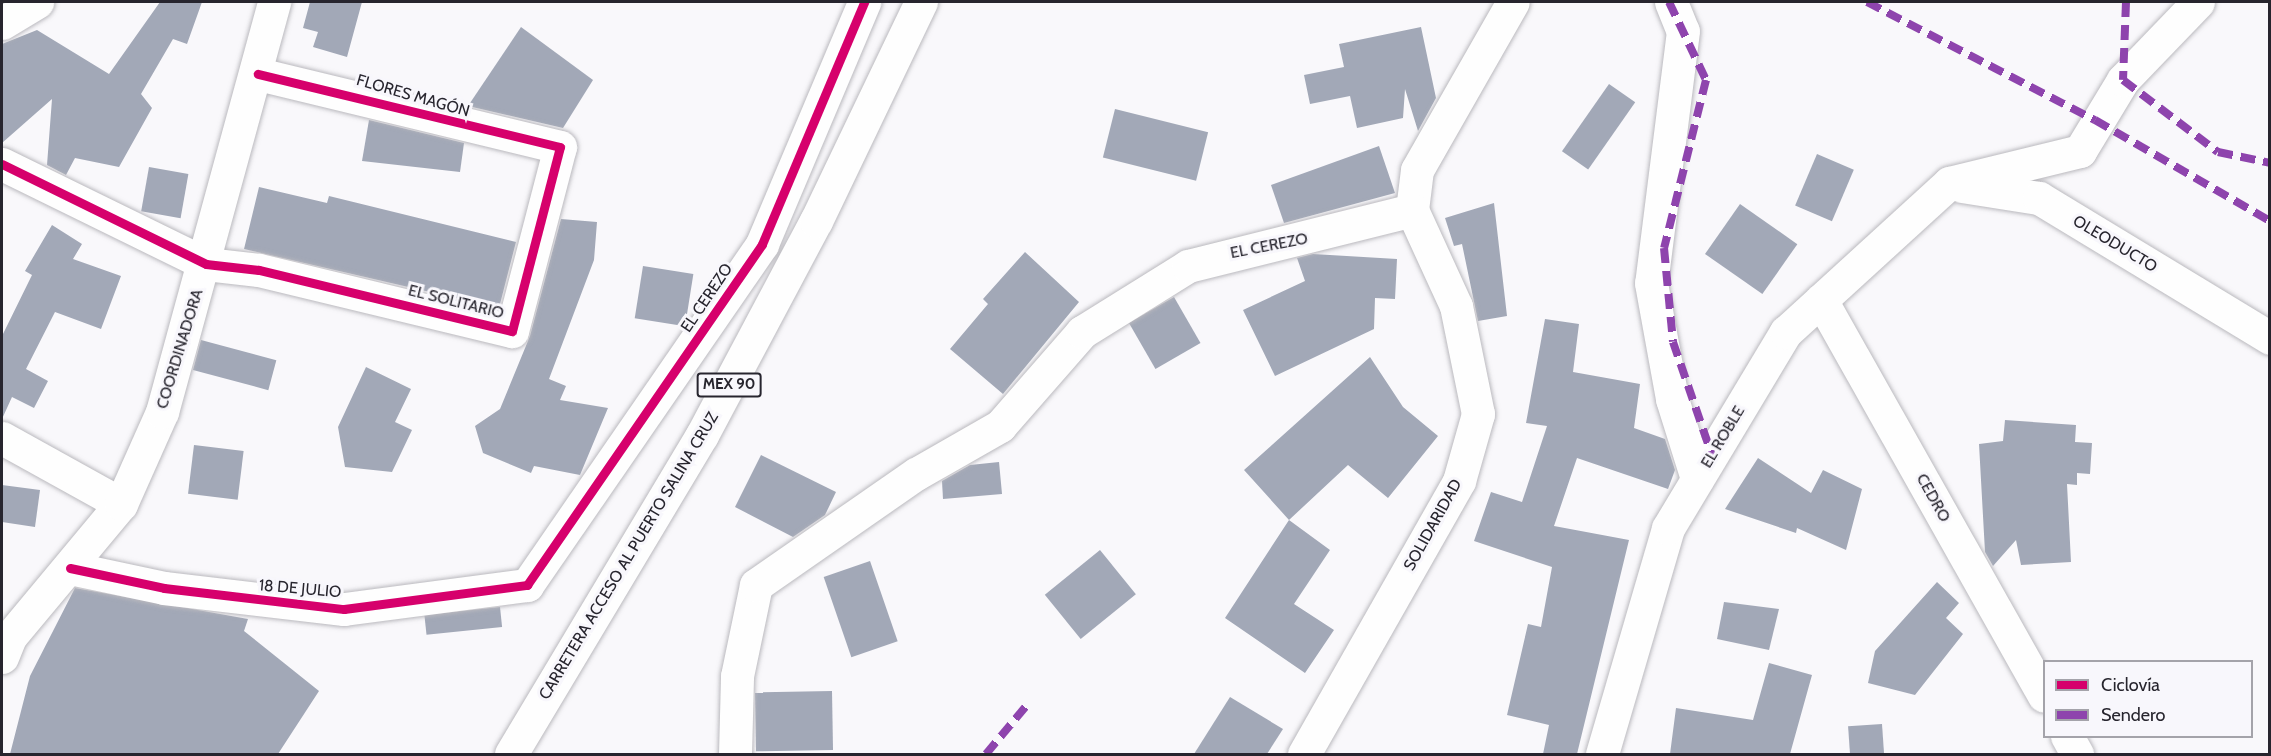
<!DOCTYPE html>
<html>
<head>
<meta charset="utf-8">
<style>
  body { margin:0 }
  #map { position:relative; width:2271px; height:756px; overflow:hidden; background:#f9f8fb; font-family:Cabin,sans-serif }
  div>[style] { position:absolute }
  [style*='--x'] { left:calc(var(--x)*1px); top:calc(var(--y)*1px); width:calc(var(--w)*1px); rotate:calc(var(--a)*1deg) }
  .building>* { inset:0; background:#a2a8b7; transform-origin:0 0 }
  .roads { filter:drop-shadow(0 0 2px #bab9be) drop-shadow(0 0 2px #bab9be) }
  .minor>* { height:33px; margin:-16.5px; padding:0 16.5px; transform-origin:16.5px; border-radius:16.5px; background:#fefefe }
  .major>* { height:33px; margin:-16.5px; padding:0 16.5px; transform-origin:16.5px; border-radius:16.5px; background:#fefefe }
  .quiet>* { height:8px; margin-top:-4px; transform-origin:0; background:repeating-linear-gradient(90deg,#8e44ad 0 15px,transparent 0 23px) }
  .cycleway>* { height:9px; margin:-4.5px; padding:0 4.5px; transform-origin:4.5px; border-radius:4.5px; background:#d6006c }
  span { translate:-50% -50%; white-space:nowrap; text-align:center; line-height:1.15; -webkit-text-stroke:6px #f8f7fc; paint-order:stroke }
  .shield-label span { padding:2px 4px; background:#f8f7fc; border:2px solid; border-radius:4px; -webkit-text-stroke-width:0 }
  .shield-label { font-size:15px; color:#27252e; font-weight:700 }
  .street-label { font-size:16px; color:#27252e }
  .frame { position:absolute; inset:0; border:3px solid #27252e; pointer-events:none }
  .legend { position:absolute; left:2043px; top:660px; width:210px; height:78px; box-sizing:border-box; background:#f8f7fc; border:2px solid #a4a3aa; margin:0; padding:8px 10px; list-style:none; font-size:18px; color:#27252e }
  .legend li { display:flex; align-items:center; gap:12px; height:30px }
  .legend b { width:30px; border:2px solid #a4a3aa }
</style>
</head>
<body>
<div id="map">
  <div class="building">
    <i style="clip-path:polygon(160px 2px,202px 2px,187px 44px,173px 39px,141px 94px,152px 108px,119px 167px,75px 158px,66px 175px,47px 165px,52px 99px,2px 143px,2px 44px,37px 30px,109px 74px)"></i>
    <i style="clip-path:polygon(310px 2px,362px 2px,347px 57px,313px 47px,318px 32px,303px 28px)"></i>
    <i style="clip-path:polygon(521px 27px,593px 80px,563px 128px,468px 106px)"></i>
    <i style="clip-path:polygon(1421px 27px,1436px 98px,1418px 131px,1405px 89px,1403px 118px,1357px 128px,1350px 96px,1310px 104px,1304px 75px,1344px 67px,1339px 44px)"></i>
    <i style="left:1609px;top:84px;width:32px;height:82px;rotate:35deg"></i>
    <i style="left:1115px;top:109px;width:96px;height:50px;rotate:14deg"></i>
    <i style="clip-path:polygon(369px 120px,464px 143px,460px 172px,362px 161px)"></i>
    <i style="clip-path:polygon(1379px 146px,1395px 193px,1284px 223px,1271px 185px)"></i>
    <i style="left:1817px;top:154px;width:40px;height:56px;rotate:23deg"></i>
    <i style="left:149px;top:167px;width:40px;height:45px;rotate:10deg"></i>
    <i style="clip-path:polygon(259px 187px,327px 203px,329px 196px,516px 242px,499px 308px,244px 249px)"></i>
    <i style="clip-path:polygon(1494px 203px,1507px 316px,1478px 321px,1462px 244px,1454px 246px,1445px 218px)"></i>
    <i style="left:1740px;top:204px;width:70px;height:61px;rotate:35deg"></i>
    <i style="clip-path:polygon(561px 219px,597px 222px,594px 260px,549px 379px,566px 386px,560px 400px,608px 408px,580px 475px,534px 466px,531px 473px,483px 453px,475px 426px,500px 409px,530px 336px)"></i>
    <i style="clip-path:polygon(52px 225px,82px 244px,73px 259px,121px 276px,101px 329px,55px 312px,26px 369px,48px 381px,34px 408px,12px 397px,2px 419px,2px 336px,32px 275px,25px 271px)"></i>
    <i style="clip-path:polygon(1025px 252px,1079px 302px,1003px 394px,950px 349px,988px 304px,983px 299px)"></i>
    <i style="clip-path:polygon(1313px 254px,1397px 259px,1395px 299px,1375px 298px,1374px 329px,1275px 376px,1243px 310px,1305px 281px,1297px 258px)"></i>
    <i style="left:643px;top:266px;width:51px;height:53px;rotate:9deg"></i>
    <i style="left:1174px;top:297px;width:53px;height:52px;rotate:60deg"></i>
    <i style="clip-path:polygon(1545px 319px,1579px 324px,1573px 372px,1640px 384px,1634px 428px,1665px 439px,1675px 470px,1668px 489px,1577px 458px,1554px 526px,1629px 540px,1577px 754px,1543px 754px,1549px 725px,1507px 715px,1528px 624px,1541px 627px,1552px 567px,1474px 541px,1491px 492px,1522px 502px,1547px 426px,1526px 423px)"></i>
    <i style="left:201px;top:340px;width:78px;height:31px;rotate:15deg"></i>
    <i style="clip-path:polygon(1370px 357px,1403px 407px,1438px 436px,1388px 498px,1348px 465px,1289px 520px,1244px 470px)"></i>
    <i style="clip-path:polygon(366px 367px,411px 389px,395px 422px,412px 430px,392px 472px,345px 467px,338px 427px)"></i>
    <i style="clip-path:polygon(2005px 420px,2076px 425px,2075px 442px,2092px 443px,2090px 474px,2077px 473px,2077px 485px,2067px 484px,2071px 562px,2021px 565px,2016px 540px,1993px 566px,1985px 552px,1979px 444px,2003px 441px)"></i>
    <i style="left:194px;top:445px;width:50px;height:49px;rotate:7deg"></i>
    <i style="clip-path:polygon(761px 455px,836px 492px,825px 515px,793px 537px,735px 507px)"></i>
    <i style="clip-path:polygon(1758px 458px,1811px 493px,1823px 470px,1862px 489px,1846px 550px,1797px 528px,1796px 533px,1725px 509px)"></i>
    <i style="clip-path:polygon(999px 462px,1002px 494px,943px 499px,942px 481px,970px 465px)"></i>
    <i style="clip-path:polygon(2px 485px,40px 490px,35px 527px,2px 522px)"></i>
    <i style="clip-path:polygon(1289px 520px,1330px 550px,1294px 604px,1334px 630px,1305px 673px,1225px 618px)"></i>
    <i style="left:1100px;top:550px;width:57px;height:71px;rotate:51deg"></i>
    <i style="left:870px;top:561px;width:85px;height:49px;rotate:71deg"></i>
    <i style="clip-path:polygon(1937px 582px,1959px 603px,1946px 618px,1963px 634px,1915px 695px,1868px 683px,1875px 651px)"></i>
    <i style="clip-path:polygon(75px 588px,248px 619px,244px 631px,319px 691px,278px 754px,10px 754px,30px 676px)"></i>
    <i style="clip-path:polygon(1724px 602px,1779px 609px,1769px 650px,1717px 639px)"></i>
    <i style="left:500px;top:607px;width:20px;height:76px;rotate:84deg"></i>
    <i style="clip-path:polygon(1769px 663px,1812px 675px,1790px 754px,1670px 754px,1676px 708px,1753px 720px)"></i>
    <i style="left:832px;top:691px;width:59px;height:77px;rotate:89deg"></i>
    <i style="clip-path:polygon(1230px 697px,1283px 729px,1267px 754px,1194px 754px)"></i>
    <i style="left:1882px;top:724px;width:30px;height:34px;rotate:86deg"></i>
  </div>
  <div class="roads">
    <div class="minor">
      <i style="--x:1671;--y:2;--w:31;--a:68"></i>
      <i style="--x:1683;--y:31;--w:254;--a:97.2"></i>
      <i style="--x:1651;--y:283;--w:118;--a:79.7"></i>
      <i style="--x:1672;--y:399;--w:84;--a:72.6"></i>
      <i style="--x:2;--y:23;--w:41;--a:-31"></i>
      <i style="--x:2;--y:164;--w:227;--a:26.1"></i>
      <i style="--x:206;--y:264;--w:53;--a:6.5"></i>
      <i style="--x:259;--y:270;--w:260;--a:13.6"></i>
      <i style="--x:512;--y:331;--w:190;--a:-75.4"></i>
      <i style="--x:560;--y:147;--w:311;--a:-166.4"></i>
      <i style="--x:1962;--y:186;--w:78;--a:8.9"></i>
      <i style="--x:2039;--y:198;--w:270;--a:31.2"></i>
      <i style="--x:1412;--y:210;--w:40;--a:-82.9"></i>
      <i style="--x:1417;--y:170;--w:193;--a:-60.3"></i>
      <i style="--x:1821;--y:300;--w:454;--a:60.6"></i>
      <i style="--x:2;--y:438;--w:136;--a:29"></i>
      <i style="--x:70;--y:568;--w:96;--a:12"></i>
      <i style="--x:164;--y:588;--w:181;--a:6.7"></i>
      <i style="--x:344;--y:609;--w:185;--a:-7.5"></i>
      <i style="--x:527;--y:585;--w:414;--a:-55.4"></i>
      <i style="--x:762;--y:244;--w:263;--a:-67.1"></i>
      <i style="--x:2;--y:657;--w:22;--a:-68"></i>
      <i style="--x:10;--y:637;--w:173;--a:-50.2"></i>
      <i style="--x:121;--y:504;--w:101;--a:-66"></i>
      <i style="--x:162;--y:412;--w:425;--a:-74.7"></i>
      <i style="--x:2067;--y:736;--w:21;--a:61"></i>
      <i style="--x:735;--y:754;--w:78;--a:-88.5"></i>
      <i style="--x:737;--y:676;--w:93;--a:-78.2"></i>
      <i style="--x:756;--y:585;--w:195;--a:-34.8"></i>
      <i style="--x:916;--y:474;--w:97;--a:-29.7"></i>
      <i style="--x:1000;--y:426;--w:125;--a:-48.9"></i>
      <i style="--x:1082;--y:332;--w:125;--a:-31.9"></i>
      <i style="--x:1188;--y:266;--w:231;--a:-14"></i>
      <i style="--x:1304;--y:754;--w:314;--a:-60.4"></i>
      <i style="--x:1459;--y:481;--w:70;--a:-74.2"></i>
      <i style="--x:1478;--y:414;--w:110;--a:-101.5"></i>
      <i style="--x:1456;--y:306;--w:106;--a:-114.6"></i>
      <i style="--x:1602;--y:754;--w:235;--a:-73.7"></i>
      <i style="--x:1668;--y:528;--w:229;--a:-59"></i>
      <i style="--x:1786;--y:332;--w:221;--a:-42.4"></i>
      <i style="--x:1949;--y:183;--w:135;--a:-13.7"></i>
      <i style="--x:2080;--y:151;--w:83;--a:-58.8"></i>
      <i style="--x:2123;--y:80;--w:108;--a:-46.1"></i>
    </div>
    <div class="major">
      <i style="--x:511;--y:754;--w:372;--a:-59.1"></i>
      <i style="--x:702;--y:435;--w:242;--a:-62"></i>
      <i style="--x:816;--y:221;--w:243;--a:-64.4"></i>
    </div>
  </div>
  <div class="quiet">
    <i style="--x:1669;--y:2;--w:86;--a:64.6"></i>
    <i style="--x:1706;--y:80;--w:173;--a:104"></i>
    <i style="--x:1664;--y:248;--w:94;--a:84.5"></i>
    <i style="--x:1673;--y:342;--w:120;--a:71"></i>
    <i style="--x:1867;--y:2;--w:257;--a:27.4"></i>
    <i style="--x:2095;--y:120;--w:202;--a:30"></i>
    <i style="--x:2126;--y:2;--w:78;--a:92.2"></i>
    <i style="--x:2123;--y:80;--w:119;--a:37.2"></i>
    <i style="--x:2218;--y:152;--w:53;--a:11.9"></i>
    <i style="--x:986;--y:754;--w:64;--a:-50.1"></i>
  </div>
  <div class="cycleway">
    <i style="--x:2;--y:164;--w:227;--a:26.1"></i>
    <i style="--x:206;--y:264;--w:53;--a:6.5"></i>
    <i style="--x:259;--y:270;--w:260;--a:13.6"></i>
    <i style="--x:512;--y:331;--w:190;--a:-75.4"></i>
    <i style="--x:560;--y:147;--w:311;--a:-166.4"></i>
    <i style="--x:70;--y:568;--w:96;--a:12"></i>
    <i style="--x:164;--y:588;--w:181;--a:6.7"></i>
    <i style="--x:344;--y:609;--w:185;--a:-7.5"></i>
    <i style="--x:527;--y:585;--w:414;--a:-55.4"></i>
    <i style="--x:762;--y:244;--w:263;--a:-67.1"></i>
  </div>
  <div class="shield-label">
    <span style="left:729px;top:385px">MEX 90</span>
  </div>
  <div class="street-label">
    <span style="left:413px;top:96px;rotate:16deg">FLORES MAGÓN</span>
    <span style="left:2115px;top:244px;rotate:31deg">OLEODUCTO</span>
    <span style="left:1269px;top:246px;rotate:-11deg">EL CEREZO</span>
    <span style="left:707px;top:298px;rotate:-56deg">EL CEREZO</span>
    <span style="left:456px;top:302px;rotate:14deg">EL SOLITARIO</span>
    <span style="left:180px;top:349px;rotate:-73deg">COORDINADORA</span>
    <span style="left:1723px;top:437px;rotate:-59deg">EL ROBLE</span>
    <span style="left:1933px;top:498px;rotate:61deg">CEDRO</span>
    <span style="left:1433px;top:525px;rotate:-61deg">SOLIDARIDAD</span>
    <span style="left:629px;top:556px;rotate:-59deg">CARRETERA ACCESO AL PUERTO SALINA CRUZ</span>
    <span style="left:300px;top:589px;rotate:5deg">18 DE JULIO</span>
  </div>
  <div class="frame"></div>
  <ul class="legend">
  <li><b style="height:8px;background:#d6006c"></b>Ciclovía</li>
  <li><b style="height:8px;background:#8e44ad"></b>Sendero</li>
  </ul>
</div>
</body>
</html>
